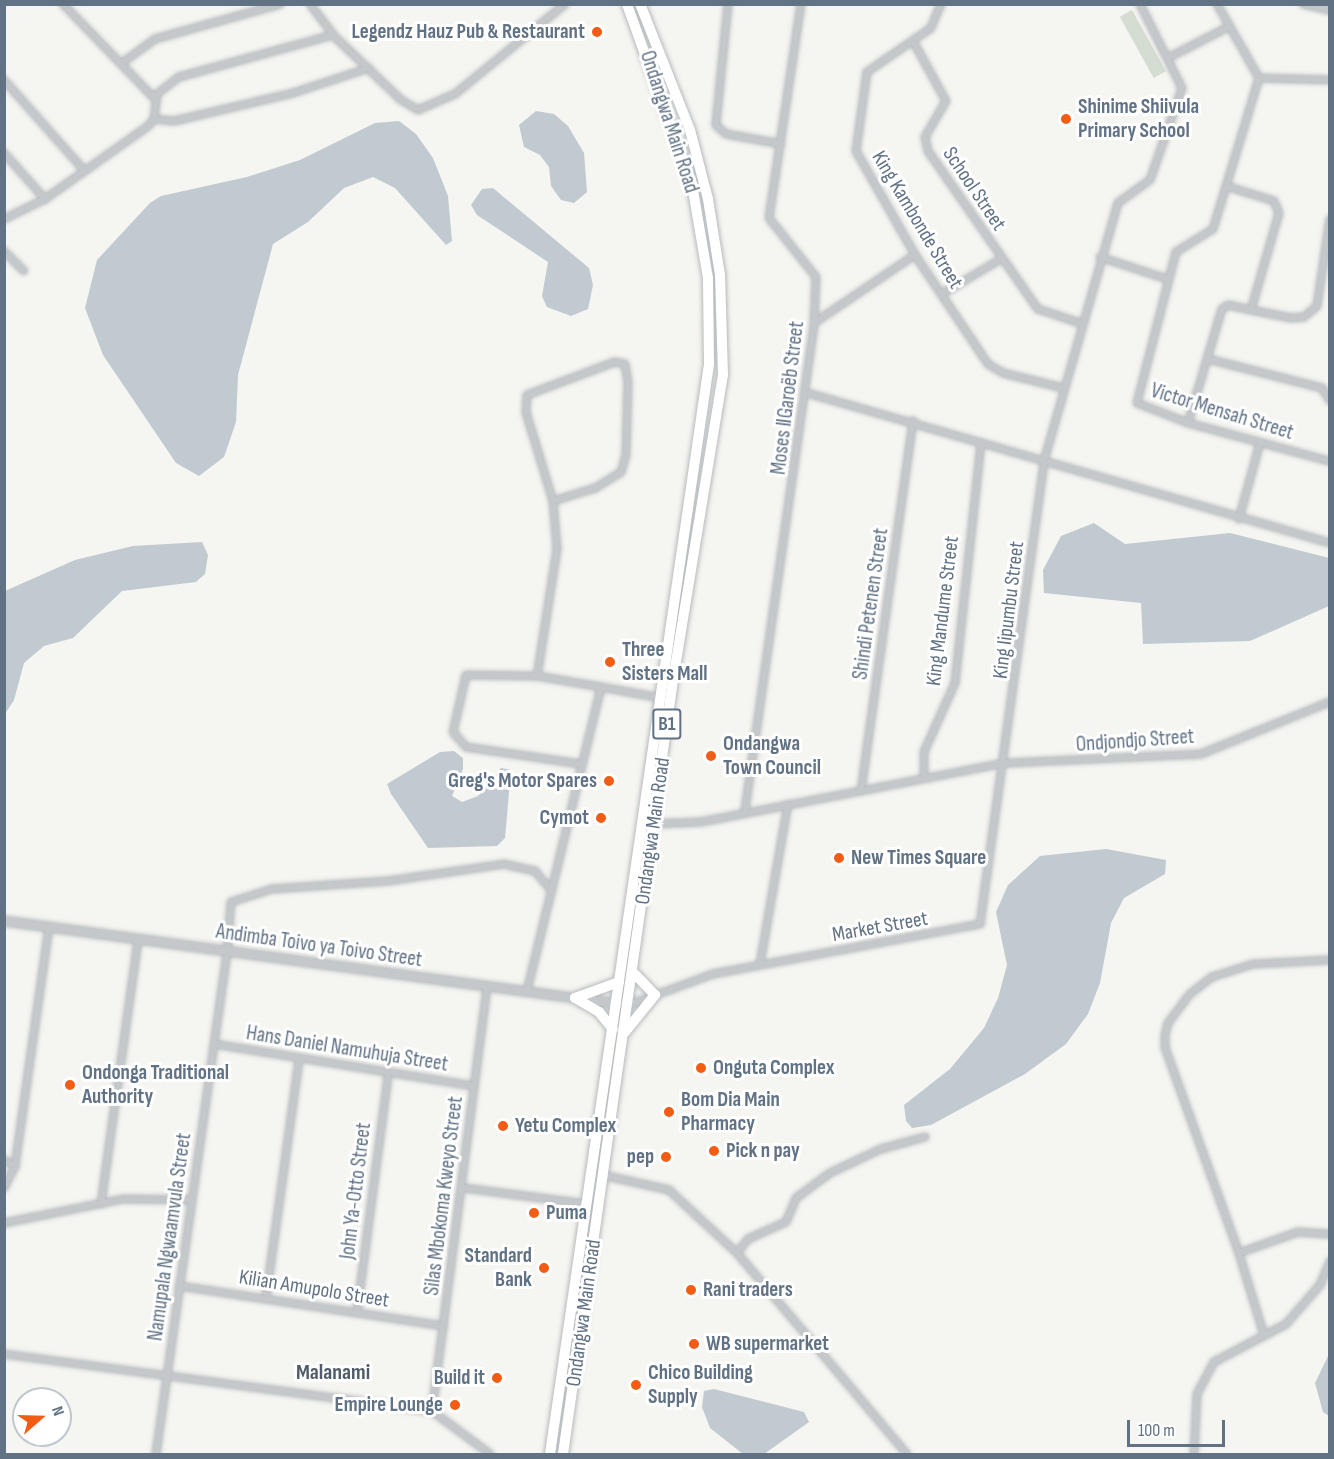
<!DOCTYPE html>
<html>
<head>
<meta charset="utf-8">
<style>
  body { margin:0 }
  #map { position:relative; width:1334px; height:1459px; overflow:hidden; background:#f5f5f1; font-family:"Sofia Sans Condensed",sans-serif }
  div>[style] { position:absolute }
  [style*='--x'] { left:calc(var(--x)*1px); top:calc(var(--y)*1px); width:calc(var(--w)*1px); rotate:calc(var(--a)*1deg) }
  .green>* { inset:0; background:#d5ddd2; transform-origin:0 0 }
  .water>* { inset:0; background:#c0cad0 }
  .roads { filter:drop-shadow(0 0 2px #b7bbbf) drop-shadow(0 0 2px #b7bbbf) }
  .minor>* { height:6px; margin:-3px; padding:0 3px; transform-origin:3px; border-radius:3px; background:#c4c8cb }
  .tertiary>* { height:8px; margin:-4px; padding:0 4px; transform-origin:4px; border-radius:4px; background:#c4c8cb }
  .primary>* { height:10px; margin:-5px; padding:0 5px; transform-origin:5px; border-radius:5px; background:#fff }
  .dots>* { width:16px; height:16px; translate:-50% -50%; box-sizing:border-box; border:3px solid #fff; border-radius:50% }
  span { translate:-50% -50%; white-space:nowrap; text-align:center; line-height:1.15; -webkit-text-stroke:6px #fff; paint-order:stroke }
  .shield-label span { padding:2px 4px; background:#fff; border:2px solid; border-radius:4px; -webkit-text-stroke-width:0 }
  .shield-label { font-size:20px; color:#617285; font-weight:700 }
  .poi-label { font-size:21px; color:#617285; font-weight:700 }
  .right { translate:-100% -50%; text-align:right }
  .left { translate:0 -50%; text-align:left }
  .street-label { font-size:21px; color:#617285 }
  .neighbourhood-label { font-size:22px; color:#505c69; font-weight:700 }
  .frame { position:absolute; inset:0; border:6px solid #617285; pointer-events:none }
  .north { position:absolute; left:12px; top:1387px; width:60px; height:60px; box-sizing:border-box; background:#fff; border:2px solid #c0c7ce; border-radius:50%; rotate:70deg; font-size:16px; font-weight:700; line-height:24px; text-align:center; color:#617285 }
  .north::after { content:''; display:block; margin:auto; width:21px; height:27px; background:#f25c14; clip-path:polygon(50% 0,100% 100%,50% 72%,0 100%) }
  .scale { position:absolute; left:1127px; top:1420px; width:98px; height:27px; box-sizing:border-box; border:3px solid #617285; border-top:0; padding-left:8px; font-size:18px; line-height:21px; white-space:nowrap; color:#617285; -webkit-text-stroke:4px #fff; paint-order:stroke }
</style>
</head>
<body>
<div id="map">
  <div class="green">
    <i style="left:1132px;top:10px;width:70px;height:14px;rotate:61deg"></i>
  </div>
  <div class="water">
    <i style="clip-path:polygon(536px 111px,554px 114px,568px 126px,584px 153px,587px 192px,574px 203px,561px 200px,551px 186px,549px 167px,540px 155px,524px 147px,519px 125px)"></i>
    <i style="clip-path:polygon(399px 121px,416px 134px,433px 158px,448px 196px,452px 241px,446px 245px,395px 188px,373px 177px,344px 188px,308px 222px,273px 244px,238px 375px,236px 422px,224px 457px,199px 476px,176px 463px,103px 355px,85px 308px,97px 260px,150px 203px,161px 196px,247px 177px,300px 160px,375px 123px)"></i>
    <i style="clip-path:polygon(493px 188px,589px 268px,593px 285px,588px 309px,571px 316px,547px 307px,542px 296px,548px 262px,477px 215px,471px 205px,482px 189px)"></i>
    <i style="clip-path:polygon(1094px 523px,1125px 544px,1230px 533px,1329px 558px,1329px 606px,1250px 641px,1143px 644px,1141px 603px,1044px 593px,1043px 570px,1061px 536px)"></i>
    <i style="clip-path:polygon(202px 542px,208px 555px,205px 574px,196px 582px,122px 591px,73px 638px,44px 646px,24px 663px,14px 700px,5px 714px,5px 591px,75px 560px,133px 546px)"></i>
    <i style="clip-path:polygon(454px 751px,463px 758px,463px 769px,452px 796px,462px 802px,478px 796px,501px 768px,511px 770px,505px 838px,497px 846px,428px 848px,391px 794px,387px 784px,440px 752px)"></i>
    <i style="clip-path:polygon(1106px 849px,1166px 860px,1165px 874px,1124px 898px,1111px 923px,1100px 983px,1088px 1014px,1066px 1044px,1025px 1074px,931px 1125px,912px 1128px,906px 1121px,904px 1105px,950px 1069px,984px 1028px,998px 998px,1007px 965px,996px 912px,1008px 885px,1040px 856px)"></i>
    <i style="clip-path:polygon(1329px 1354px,1330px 1416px,1329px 1416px,1323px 1412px,1315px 1383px)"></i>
    <i style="clip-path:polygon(714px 1389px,804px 1412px,809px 1422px,764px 1454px,743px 1454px,710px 1428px,702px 1407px,704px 1391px)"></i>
  </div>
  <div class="roads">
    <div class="minor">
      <i style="--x:63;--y:4;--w:131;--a:45.9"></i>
      <i style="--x:310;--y:4;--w:39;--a:53"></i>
      <i style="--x:333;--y:35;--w:94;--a:43.7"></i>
      <i style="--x:401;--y:100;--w:20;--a:30"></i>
      <i style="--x:418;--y:110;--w:40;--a:-23.4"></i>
      <i style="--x:455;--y:94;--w:142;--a:-39.3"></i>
      <i style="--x:728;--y:4;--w:122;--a:95.7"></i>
      <i style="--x:716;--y:125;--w:13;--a:42"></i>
      <i style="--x:726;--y:134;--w:56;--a:10.3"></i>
      <i style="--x:941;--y:4;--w:26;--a:113"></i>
      <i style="--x:931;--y:28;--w:78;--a:145.5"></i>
      <i style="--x:867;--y:72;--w:80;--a:97.9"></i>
      <i style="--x:856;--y:151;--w:120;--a:60.4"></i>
      <i style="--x:915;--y:255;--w:131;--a:56.2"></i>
      <i style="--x:988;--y:364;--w:17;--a:31"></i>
      <i style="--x:1003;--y:373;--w:62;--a:14"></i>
      <i style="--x:1217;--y:4;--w:85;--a:60.4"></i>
      <i style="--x:1303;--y:4;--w:28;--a:13"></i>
      <i style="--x:913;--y:41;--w:68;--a:61.2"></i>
      <i style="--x:946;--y:101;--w:42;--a:120.3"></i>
      <i style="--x:925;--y:137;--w:14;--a:78"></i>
      <i style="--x:928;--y:151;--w:193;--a:55.2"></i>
      <i style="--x:1038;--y:309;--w:47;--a:18.4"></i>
      <i style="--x:1168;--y:58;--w:68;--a:-27.3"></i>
      <i style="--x:122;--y:63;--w:41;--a:-36"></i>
      <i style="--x:155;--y:39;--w:130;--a:-15.6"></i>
      <i style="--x:1259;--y:78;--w:158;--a:106.9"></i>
      <i style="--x:1213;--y:229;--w:44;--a:148.1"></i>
      <i style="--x:1176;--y:252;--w:156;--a:104.5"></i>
      <i style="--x:1137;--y:403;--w:55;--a:21.4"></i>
      <i style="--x:1188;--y:423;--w:146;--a:15.1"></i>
      <i style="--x:1259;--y:78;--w:71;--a:1.6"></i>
      <i style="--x:4;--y:80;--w:119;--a:48.4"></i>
      <i style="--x:154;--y:119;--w:20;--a:6"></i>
      <i style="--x:174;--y:121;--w:122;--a:-13.2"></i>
      <i style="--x:293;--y:93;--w:80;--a:-18.2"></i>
      <i style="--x:4;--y:153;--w:62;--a:48.3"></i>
      <i style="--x:4;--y:219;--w:46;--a:-26"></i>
      <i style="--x:45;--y:199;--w:126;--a:-35.3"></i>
      <i style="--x:148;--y:126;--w:9;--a:-49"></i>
      <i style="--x:154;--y:119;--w:25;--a:-83"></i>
      <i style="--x:157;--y:94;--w:28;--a:-38"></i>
      <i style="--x:179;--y:77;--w:160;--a:-15.3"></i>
      <i style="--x:4;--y:251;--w:28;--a:45"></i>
      <i style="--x:1100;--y:257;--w:71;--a:18.2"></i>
      <i style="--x:942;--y:294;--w:69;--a:-30.7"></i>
      <i style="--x:1251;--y:310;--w:41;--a:11.3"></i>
      <i style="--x:1291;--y:318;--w:13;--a:-4"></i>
      <i style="--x:1304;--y:317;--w:17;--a:-40"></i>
      <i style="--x:1317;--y:306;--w:88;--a:-81.5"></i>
      <i style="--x:814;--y:323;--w:122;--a:-34"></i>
      <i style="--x:1208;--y:359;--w:118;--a:14.3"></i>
      <i style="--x:1322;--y:388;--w:15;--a:58"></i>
      <i style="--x:615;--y:362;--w:10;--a:11"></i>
      <i style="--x:625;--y:364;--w:18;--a:81"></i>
      <i style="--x:628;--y:382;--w:73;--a:91.6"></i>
      <i style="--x:626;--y:455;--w:18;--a:106"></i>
      <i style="--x:621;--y:472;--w:31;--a:148"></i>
      <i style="--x:595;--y:488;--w:44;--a:162.8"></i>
      <i style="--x:553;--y:501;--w:93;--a:-106.9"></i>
      <i style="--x:526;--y:412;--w:17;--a:-87"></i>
      <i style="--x:527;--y:395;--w:94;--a:-20.6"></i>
      <i style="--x:807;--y:393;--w:544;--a:16"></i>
      <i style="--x:1188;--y:423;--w:119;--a:-73.4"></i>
      <i style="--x:1222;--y:309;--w:7;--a:-34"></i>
      <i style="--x:1228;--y:305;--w:24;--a:12"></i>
      <i style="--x:1251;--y:310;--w:101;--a:-73.9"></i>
      <i style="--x:1279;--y:213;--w:13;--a:-113"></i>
      <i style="--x:1274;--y:201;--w:50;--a:-162.6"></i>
      <i style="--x:553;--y:501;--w:48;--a:85.2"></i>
      <i style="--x:557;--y:549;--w:129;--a:98.9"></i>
      <i style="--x:537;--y:676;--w:71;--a:-179.2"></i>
      <i style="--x:466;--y:675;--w:58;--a:102.8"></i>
      <i style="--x:453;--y:732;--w:20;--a:49"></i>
      <i style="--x:466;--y:747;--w:116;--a:8.4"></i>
      <i style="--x:1239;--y:519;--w:79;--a:-74.6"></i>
      <i style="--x:537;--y:676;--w:65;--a:9.8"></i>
      <i style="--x:924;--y:779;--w:27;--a:-90"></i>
      <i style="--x:924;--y:752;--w:76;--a:-65.8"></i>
      <i style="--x:955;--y:683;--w:242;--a:-83.8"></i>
      <i style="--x:861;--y:791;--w:374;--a:-82"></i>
      <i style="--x:745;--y:810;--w:492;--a:-81.9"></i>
      <i style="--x:814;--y:323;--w:46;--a:-87.5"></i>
      <i style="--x:816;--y:277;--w:75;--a:-128.5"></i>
      <i style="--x:769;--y:218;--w:216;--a:-81.5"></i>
      <i style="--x:653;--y:824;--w:48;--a:-2.4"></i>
      <i style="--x:701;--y:822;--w:310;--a:-11"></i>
      <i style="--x:1005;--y:763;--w:196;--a:-2.6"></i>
      <i style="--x:1201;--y:754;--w:139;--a:-22"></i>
      <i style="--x:760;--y:964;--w:162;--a:-80.1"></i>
      <i style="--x:527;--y:991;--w:313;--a:-76.3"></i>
      <i style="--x:601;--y:687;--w:61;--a:10.4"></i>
      <i style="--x:629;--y:1005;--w:90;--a:-20.3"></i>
      <i style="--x:713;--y:974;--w:272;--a:-10.6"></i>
      <i style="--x:980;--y:924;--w:467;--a:-82.1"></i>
      <i style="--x:1044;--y:461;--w:268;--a:-74"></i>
      <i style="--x:1118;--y:203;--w:39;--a:-36"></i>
      <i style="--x:1150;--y:180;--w:97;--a:-70.8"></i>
      <i style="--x:1182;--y:88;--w:94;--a:-116.6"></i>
      <i style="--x:214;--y:1044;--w:263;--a:9.2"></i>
      <i style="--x:4;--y:1160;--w:13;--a:29"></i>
      <i style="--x:602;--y:1175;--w:69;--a:12.6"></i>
      <i style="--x:669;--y:1190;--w:93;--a:42.8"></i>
      <i style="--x:737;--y:1253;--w:263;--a:49.8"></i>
      <i style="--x:4;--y:1188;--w:25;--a:-63"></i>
      <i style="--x:15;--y:1166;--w:241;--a:-81.9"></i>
      <i style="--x:464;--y:1188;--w:124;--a:7.4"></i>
      <i style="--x:101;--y:1204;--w:267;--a:-82"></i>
      <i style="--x:4;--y:1223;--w:121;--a:-11.4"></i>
      <i style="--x:123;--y:1199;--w:68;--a:0.8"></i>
      <i style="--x:737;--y:1253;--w:18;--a:-52"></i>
      <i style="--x:748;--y:1239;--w:42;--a:-24.1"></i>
      <i style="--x:786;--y:1222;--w:26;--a:-67"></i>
      <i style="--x:796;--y:1198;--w:42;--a:-36.3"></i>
      <i style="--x:830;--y:1173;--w:56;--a:-25.2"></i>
      <i style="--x:881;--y:1149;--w:46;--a:-15.3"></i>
      <i style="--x:1239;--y:1253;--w:63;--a:-19.6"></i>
      <i style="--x:1298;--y:1232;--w:32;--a:4"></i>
      <i style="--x:179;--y:1286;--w:268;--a:8.6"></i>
      <i style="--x:266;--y:1298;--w:240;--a:-82.1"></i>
      <i style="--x:357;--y:1312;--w:239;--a:-82.5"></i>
      <i style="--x:1264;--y:1335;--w:86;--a:-107"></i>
      <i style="--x:1239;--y:1253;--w:218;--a:-109.8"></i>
      <i style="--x:1165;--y:1048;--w:13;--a:-90"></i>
      <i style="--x:1165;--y:1035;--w:12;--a:-76"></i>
      <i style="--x:1168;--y:1023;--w:36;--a:-53"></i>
      <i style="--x:1190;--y:994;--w:28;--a:-38"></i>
      <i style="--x:1212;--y:977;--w:43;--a:-17.6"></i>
      <i style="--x:1253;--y:964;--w:77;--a:-3"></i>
      <i style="--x:4;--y:1354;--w:432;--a:7.6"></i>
      <i style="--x:432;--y:1411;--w:72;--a:36.6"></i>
      <i style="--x:432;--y:1411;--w:429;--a:-82.6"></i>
      <i style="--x:156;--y:1454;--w:506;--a:-81.93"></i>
      <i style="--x:227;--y:953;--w:51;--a:-85.5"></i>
      <i style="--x:231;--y:902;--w:43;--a:-17.6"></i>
      <i style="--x:272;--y:889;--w:116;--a:-3.9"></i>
      <i style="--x:388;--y:881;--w:117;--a:-8.3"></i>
      <i style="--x:504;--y:864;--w:32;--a:13"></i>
      <i style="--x:535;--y:871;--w:26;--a:50"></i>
      <i style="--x:1194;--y:1454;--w:60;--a:-87.1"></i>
      <i style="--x:1197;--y:1394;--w:36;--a:-62"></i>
      <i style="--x:1214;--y:1362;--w:81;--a:-27.8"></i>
      <i style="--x:1286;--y:1324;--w:52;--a:-48.9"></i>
      <i style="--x:1320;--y:1285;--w:26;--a:-67"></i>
    </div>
    <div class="tertiary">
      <i style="--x:4;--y:921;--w:621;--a:7.69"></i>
    </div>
    <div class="primary">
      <i style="--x:575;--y:998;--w:28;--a:30"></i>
      <i style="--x:599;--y:1012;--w:22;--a:51"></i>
      <i style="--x:575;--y:998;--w:47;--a:-20"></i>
      <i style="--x:625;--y:1032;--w:48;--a:-51"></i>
      <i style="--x:655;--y:995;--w:30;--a:-134"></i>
      <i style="--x:550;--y:1454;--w:1102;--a:-81.7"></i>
      <i style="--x:709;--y:364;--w:86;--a:-90.7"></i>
      <i style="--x:708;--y:278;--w:95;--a:-99.7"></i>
      <i style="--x:692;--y:184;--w:191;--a:-109.9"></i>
      <i style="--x:563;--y:1454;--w:782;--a:-81.91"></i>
      <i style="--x:673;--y:680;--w:309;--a:-80.7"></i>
      <i style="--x:723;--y:375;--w:100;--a:-91.7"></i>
      <i style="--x:720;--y:275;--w:77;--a:-99"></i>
      <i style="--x:708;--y:199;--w:71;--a:-104.6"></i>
      <i style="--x:690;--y:130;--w:136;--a:-111.6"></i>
    </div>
  </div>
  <div class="dots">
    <i style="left:597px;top:32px;background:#f25c14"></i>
    <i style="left:1066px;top:119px;background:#f25c14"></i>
    <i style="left:610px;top:662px;background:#f25c14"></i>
    <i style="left:711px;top:756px;background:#f25c14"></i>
    <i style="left:609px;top:781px;background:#f25c14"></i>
    <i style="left:601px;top:818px;background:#f25c14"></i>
    <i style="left:839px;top:858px;background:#f25c14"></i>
    <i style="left:701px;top:1068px;background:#f25c14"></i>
    <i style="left:70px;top:1085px;background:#f25c14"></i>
    <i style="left:669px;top:1112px;background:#f25c14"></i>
    <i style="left:503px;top:1126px;background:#f25c14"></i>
    <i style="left:714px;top:1151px;background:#f25c14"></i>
    <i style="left:666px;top:1157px;background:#f25c14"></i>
    <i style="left:534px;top:1213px;background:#f25c14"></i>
    <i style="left:544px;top:1268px;background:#f25c14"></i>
    <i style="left:691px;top:1290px;background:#f25c14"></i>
    <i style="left:694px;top:1344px;background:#f25c14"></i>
    <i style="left:497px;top:1378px;background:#f25c14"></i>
    <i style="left:636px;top:1385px;background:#f25c14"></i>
    <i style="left:455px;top:1405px;background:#f25c14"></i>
  </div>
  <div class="shield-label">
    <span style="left:667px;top:724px">B1</span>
  </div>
  <div class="poi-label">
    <span class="right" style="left:585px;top:32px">Legendz Hauz Pub &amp; Restaurant</span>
    <span class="left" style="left:1078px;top:119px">Shinime Shiivula<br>Primary School</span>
    <span class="left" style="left:622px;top:662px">Three<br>Sisters Mall</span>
    <span class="left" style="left:723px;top:756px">Ondangwa<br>Town Council</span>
    <span class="right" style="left:597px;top:781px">Greg's Motor Spares</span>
    <span class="right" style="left:589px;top:818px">Cymot</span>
    <span class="left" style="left:851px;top:858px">New Times Square</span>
    <span class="left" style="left:713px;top:1068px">Onguta Complex</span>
    <span class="left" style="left:82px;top:1085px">Ondonga Traditional<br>Authority</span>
    <span class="left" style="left:681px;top:1112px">Bom Dia Main<br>Pharmacy</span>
    <span class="left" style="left:515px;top:1126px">Yetu Complex</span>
    <span class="left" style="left:726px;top:1151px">Pick n pay</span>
    <span class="right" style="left:654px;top:1157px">pep</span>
    <span class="left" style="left:546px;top:1213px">Puma</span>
    <span class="right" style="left:532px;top:1268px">Standard<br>Bank</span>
    <span class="left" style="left:703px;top:1290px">Rani traders</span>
    <span class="left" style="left:706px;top:1344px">WB supermarket</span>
    <span class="left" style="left:648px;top:1385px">Chico Building<br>Supply</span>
    <span class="right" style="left:485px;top:1378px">Build it</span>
    <span class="right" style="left:443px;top:1405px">Empire Lounge</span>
  </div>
  <div class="street-label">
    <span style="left:669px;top:122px;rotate:72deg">Ondangwa Main Road</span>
    <span style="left:974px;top:189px;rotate:56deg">School Street</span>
    <span style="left:917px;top:220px;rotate:59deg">King Kambonde Street</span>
    <span style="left:788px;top:398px;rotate:-83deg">Moses ǁGaroëb Street</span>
    <span style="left:1222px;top:412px;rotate:17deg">Victor Mensah Street</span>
    <span style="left:871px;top:604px;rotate:-82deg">Shindi Petenen Street</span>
    <span style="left:1009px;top:610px;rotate:-83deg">King Iipumbu Street</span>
    <span style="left:943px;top:611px;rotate:-83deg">King Mandume Street</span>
    <span style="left:1135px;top:741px;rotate:-4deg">Ondjondjo Street</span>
    <span style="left:653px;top:831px;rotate:-82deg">Ondangwa Main Road</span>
    <span style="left:880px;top:927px;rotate:-10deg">Market Street</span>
    <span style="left:319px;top:946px;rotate:8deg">Andimba Toivo ya Toivo Street</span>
    <span style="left:347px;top:1049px;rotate:9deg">Hans Daniel Namuhuja Street</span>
    <span style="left:356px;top:1191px;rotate:-83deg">John Ya-Otto Street</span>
    <span style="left:444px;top:1196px;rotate:-83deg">Silas Mbokoma Kweyo Street</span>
    <span style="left:170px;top:1237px;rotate:-82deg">Namupala Ngwaamvula Street</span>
    <span style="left:314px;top:1289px;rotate:9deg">Kilian Amupolo Street</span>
    <span style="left:584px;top:1313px;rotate:-82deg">Ondangwa Main Road</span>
  </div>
  <div class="neighbourhood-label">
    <span style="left:333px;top:1373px">Malanami</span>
  </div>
  <div class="frame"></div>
  <div class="north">N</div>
  <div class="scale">100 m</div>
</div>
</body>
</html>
